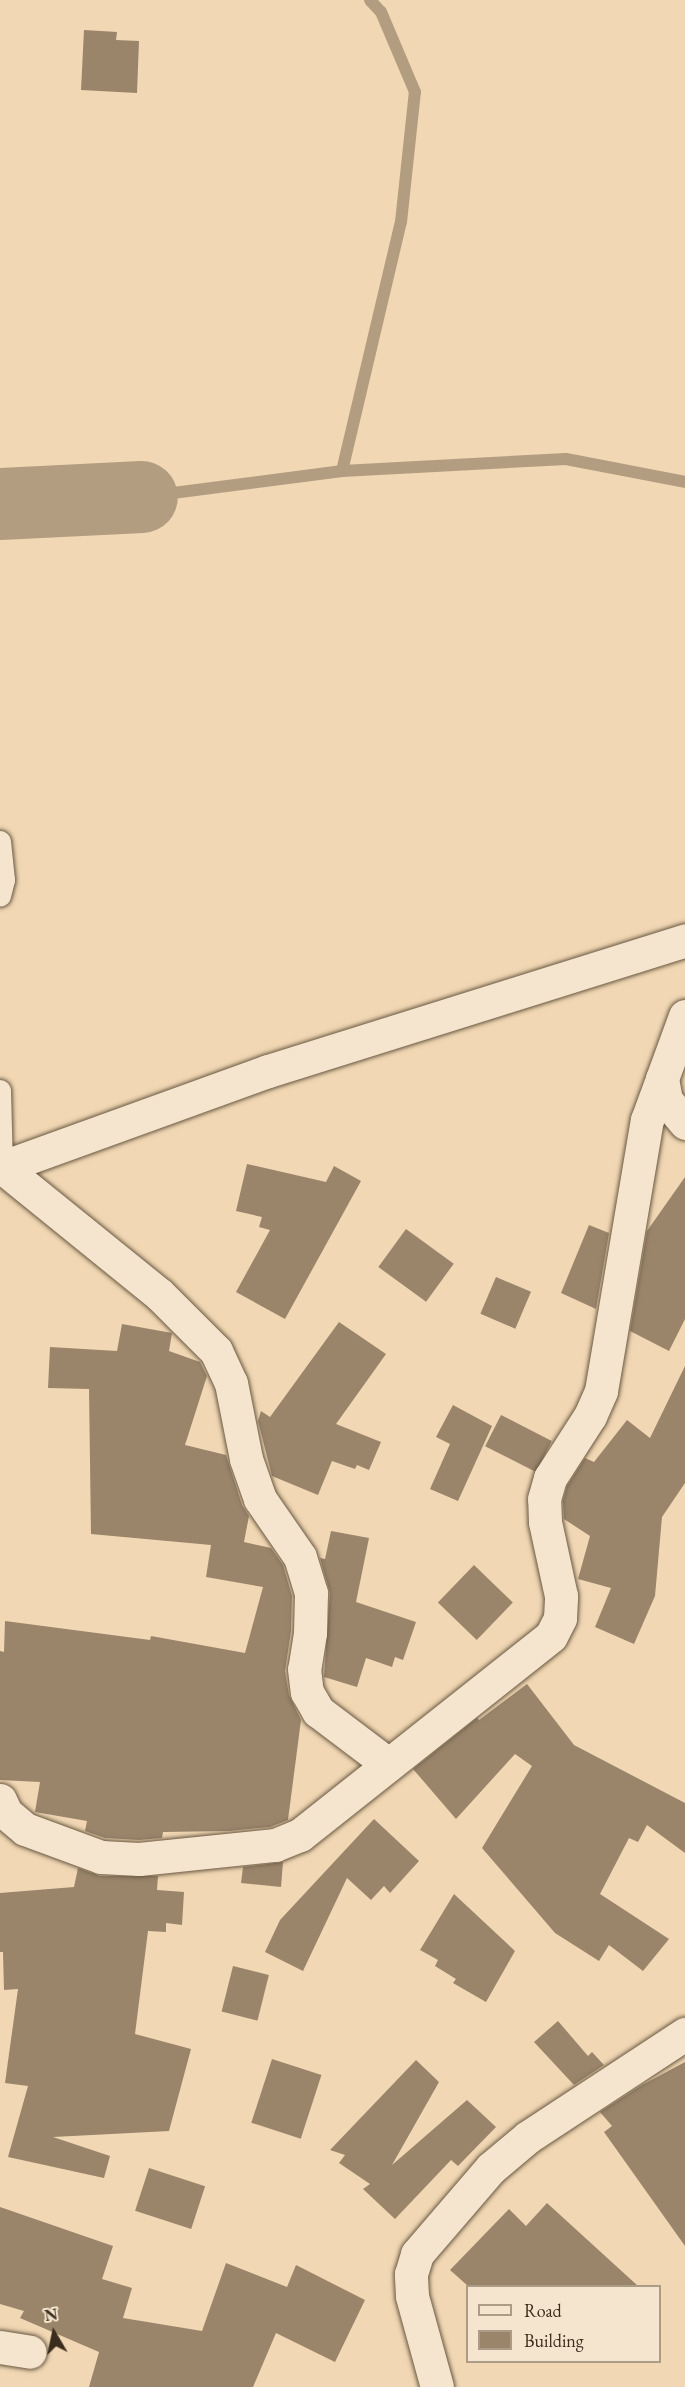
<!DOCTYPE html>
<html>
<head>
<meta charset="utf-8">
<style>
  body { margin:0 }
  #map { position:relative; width:685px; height:2387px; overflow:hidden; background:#f1d7b3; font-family:"EB Garamond",serif }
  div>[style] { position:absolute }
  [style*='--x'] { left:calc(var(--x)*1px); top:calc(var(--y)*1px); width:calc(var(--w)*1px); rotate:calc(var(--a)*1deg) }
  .stream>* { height:12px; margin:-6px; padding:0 6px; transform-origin:6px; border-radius:6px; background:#b39d80 }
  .river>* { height:72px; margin:-36px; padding:0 36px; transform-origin:36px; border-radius:36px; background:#b39d80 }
  .building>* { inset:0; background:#9a856b; transform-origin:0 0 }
  .roads { filter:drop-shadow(0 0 2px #685842) drop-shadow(0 0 2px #685842) }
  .lane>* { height:22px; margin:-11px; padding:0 11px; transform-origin:11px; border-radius:11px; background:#f6e5ce }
  .street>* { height:33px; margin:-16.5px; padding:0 16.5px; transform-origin:16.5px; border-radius:16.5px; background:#f6e5ce }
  span { translate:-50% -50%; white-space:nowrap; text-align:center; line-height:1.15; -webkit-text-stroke:4.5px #f6e5ce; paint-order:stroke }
  .legend { position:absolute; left:466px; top:2285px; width:195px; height:78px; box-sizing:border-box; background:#f6e5ce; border:2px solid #ab9b87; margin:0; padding:8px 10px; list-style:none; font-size:18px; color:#3b2d1d }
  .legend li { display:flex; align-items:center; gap:12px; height:30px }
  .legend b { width:30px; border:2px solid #ab9b87 }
  .north { position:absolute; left:24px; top:2303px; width:60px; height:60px; -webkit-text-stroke:4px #f6e5ce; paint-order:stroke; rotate:351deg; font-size:16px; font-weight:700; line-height:24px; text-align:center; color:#3b2d1d }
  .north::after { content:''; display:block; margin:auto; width:21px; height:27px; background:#3b2d1d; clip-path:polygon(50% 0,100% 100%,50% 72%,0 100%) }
</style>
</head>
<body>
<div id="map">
  <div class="stream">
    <i style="--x:342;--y:471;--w:256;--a:-76.7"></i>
    <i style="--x:401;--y:222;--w:131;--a:-83.9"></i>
    <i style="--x:415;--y:92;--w:87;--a:-113"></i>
    <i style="--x:381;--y:12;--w:16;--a:-133"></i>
    <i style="--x:142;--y:497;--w:202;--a:-7.4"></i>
    <i style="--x:342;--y:471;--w:224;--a:-3.1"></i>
    <i style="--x:566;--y:459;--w:121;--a:10.9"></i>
  </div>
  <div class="river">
    <i style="--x:0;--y:504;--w:142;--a:-2.8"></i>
  </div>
  <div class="building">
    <i style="clip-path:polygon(84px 30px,117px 32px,116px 40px,139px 41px,137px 93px,81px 90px)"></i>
    <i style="clip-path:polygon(247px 1164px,326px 1182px,334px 1166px,361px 1181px,285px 1319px,236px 1292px,270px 1230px,259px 1227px,262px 1217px,236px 1211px)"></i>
    <i style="clip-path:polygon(685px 1177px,685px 1319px,669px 1351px,630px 1331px,647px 1231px)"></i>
    <i style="clip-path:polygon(589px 1225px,609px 1233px,596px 1309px,561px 1293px)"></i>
    <i style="left:406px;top:1229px;width:59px;height:47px;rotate:36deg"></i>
    <i style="left:496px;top:1277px;width:38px;height:40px;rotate:23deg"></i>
    <i style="clip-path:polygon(339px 1322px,386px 1354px,336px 1424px,381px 1442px,369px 1470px,357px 1465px,355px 1469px,332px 1461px,318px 1495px,272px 1476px,258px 1421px,261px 1411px,270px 1417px)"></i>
    <i style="clip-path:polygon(122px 1324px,172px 1333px,169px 1351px,200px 1362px,207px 1376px,185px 1445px,226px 1455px,242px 1505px,249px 1516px,244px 1542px,271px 1548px,283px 1565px,292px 1596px,291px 1631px,285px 1671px,289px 1695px,301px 1720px,288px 1820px,270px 1827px,229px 1831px,163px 1832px,162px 1838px,139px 1840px,105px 1838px,85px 1831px,87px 1821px,35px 1812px,40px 1782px,0 1780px,0 1651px,4px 1652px,5px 1621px,150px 1640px,151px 1636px,245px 1653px,263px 1587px,206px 1577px,211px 1545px,91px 1534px,89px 1389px,48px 1388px,50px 1347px,117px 1351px)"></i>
    <i style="clip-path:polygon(685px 1366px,685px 1483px,662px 1517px,655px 1596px,634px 1644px,595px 1627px,611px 1588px,578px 1579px,590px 1536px,564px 1519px,563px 1501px,567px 1486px,585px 1458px,594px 1462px,627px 1420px,650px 1438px)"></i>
    <i style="clip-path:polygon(453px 1405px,492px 1426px,458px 1501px,430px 1489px,450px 1444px,436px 1437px)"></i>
    <i style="left:501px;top:1415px;width:57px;height:35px;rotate:27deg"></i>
    <i style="clip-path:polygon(331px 1531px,369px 1538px,356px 1602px,416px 1622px,403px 1660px,395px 1657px,392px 1667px,366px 1658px,357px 1687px,324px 1677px,330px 1593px,320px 1558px,325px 1559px)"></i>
    <i style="left:474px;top:1565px;width:54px;height:52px;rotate:44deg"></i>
    <i style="clip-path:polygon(527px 1684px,574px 1745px,685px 1803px,685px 1853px,647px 1825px,638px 1842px,629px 1838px,600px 1894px,669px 1939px,643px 1971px,609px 1945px,599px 1961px,555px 1933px,482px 1848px,532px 1766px,515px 1754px,456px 1819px,413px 1769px,477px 1718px,479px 1720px)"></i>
    <i style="clip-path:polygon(374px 1819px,419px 1861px,390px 1893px,384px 1886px,371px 1900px,347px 1878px,303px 1971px,265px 1952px,280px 1920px)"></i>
    <i style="clip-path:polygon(283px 1862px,281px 1887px,241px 1883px,243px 1867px)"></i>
    <i style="clip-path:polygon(78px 1868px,100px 1876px,158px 1876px,157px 1890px,184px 1892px,182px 1925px,166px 1923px,166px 1932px,148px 1931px,135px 2034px,191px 2049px,169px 2131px,53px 2137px,110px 2156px,104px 2178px,8px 2157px,28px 2086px,5px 2083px,18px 1989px,4px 1990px,3px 1952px,0 1952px,0 1893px,74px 1887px)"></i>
    <i style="clip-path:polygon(454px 1894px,515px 1951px,486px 2002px,453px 1983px,456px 1979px,435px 1966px,438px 1960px,420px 1950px)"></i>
    <i style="left:233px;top:1966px;width:37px;height:47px;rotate:14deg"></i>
    <i style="clip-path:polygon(558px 2021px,588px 2056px,592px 2052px,604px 2065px,574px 2085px,534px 2042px)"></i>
    <i style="left:272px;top:2059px;width:52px;height:67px;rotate:18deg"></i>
    <i style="clip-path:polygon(416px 2060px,439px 2082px,392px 2165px,467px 2100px,496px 2127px,458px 2166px,451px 2160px,395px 2219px,363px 2189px,370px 2184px,339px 2163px,345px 2155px,330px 2150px)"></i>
    <i style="clip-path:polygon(685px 2062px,685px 2246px,604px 2132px,612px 2126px,600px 2112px,642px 2085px)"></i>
    <i style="left:149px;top:2168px;width:59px;height:45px;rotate:18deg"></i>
    <i style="clip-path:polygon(547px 2203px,638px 2286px,468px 2286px,450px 2270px,509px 2209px,526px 2226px)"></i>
    <i style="clip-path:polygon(0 2207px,113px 2246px,102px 2279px,132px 2288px,123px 2318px,202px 2331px,226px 2263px,287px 2287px,296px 2265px,365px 2300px,335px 2362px,276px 2333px,253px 2387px,89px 2387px,99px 2352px,20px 2318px,24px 2311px,0 2304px)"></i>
  </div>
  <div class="roads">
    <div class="lane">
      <i style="--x:0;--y:842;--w:38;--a:84"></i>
      <i style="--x:4;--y:880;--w:16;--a:104"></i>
      <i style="--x:0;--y:1091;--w:76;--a:88.5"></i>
    </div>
    <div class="street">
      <i style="--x:685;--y:1016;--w:67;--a:110.1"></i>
      <i style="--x:662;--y:1079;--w:21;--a:79"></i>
      <i style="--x:666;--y:1100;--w:30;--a:50"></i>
      <i style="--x:2;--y:1167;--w:202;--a:39"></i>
      <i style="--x:159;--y:1294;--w:81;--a:45"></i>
      <i style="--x:216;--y:1351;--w:35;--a:65"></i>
      <i style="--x:231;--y:1383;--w:77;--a:78.8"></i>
      <i style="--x:246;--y:1459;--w:42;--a:70.7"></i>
      <i style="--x:260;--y:1499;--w:70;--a:55.4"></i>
      <i style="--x:300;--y:1557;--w:38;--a:73"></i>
      <i style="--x:311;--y:1593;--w:40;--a:91.4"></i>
      <i style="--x:310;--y:1633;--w:36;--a:99"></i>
      <i style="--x:304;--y:1669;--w:23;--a:83"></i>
      <i style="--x:307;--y:1692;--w:22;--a:60"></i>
      <i style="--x:318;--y:1711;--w:88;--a:37.1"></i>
      <i style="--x:0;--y:1168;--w:285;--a:-19.9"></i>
      <i style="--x:268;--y:1071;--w:437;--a:-17.4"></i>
      <i style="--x:0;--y:1800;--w:14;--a:65"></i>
      <i style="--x:6;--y:1813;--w:25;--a:40"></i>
      <i style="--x:25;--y:1829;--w:81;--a:20.2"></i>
      <i style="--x:101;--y:1857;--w:38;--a:3"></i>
      <i style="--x:139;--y:1859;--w:137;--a:-5.9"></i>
      <i style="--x:275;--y:1845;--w:27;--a:-22"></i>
      <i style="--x:300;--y:1835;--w:320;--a:-38.4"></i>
      <i style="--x:551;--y:1636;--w:20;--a:-63"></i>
      <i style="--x:560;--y:1618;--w:22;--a:-87"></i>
      <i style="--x:561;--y:1596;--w:76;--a:-102.2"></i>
      <i style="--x:545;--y:1522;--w:23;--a:-92"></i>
      <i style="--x:544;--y:1499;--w:22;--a:-74"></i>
      <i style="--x:550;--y:1478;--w:74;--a:-57.2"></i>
      <i style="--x:590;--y:1416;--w:27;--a:-66"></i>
      <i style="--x:601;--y:1391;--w:275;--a:-80.4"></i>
      <i style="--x:647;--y:1120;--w:44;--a:-69.9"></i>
      <i style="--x:0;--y:2347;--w:30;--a:9"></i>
      <i style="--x:437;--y:2387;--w:94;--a:-105.4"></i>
      <i style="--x:412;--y:2296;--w:22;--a:-93"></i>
      <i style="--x:411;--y:2274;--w:21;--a:-73"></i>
      <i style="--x:417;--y:2254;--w:113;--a:-49.3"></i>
      <i style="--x:491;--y:2168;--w:48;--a:-40"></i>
      <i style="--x:528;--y:2137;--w:188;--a:-33.3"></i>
    </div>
  </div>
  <ul class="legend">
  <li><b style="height:8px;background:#f6e5ce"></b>Road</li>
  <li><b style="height:16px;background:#9a856b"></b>Building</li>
  </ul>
  <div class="north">N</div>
</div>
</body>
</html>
